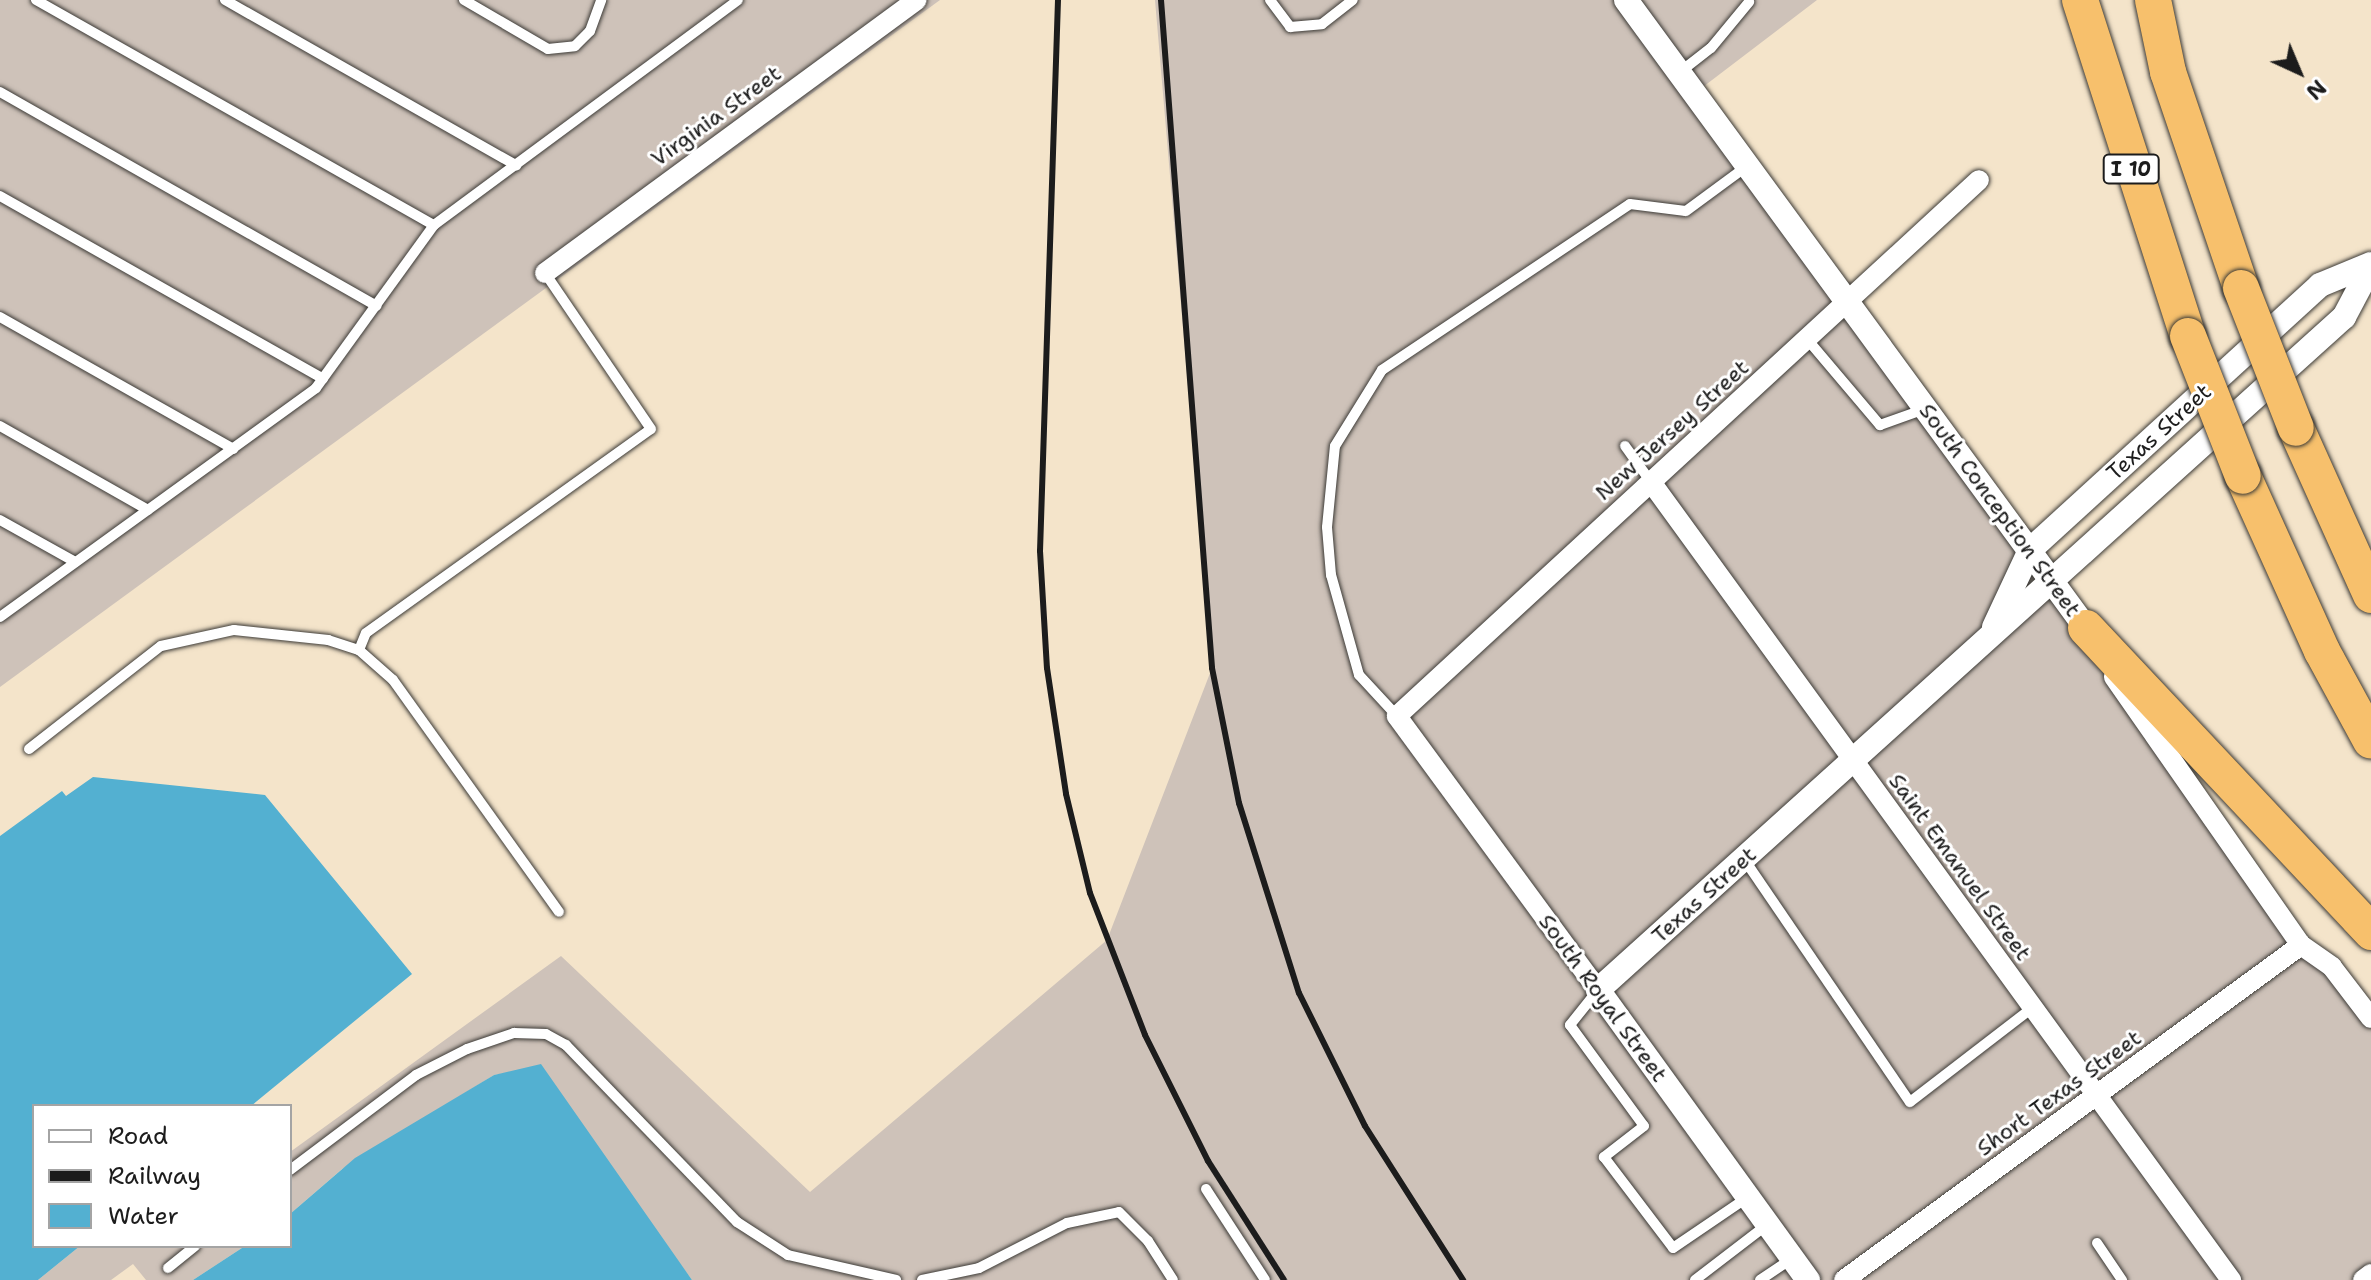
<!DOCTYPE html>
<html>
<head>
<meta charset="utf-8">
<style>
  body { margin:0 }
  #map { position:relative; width:2371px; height:1280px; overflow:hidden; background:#f4e4ca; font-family:"Shantell Sans",sans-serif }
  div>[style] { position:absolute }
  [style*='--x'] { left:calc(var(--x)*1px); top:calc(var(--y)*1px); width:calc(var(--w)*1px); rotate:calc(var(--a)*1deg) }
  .industrial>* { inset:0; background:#cec2b9 }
  .water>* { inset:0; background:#53b0d1 }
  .roads { filter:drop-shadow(0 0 2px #3c3a36) drop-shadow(0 0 2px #3c3a36) }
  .service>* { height:10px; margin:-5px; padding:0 5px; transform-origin:5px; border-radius:5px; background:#fff }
  .minor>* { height:20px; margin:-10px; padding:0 10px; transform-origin:10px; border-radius:10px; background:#fff }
  .tertiary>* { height:24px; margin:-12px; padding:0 12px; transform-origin:12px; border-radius:12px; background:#fff }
  .motorway>* { height:36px; margin:-18px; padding:0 18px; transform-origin:18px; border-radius:18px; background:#f7c06c }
  .rail>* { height:6px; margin:-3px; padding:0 3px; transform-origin:3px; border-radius:3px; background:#1c1c1c }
  .bridges { filter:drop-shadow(0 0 2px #3c3a36) drop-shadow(0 0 2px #3c3a36) }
  .motorway-bridge>* { height:36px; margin:-18px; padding:0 18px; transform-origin:18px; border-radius:18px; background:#f7c06c }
  span { translate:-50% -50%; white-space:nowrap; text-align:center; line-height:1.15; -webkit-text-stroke:6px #fff; paint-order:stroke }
  .shield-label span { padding:2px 6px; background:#fff; border:2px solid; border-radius:6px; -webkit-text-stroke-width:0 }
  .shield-label { font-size:20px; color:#1c1c1c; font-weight:700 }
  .street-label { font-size:22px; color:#1c1c1c }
  .legend { position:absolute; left:32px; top:1104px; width:260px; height:144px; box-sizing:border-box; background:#fff; border:2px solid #a4a4a4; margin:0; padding:10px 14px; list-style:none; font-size:24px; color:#1c1c1c }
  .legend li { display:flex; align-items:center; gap:16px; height:40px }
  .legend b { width:40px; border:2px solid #a4a4a4 }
  .north { position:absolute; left:2259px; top:32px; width:80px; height:80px; -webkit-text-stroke:6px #fff; paint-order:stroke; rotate:136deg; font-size:22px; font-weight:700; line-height:32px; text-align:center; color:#1c1c1c }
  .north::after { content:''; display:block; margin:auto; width:28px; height:36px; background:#1c1c1c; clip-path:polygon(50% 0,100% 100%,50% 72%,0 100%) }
</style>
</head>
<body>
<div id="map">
  <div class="industrial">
    <i style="clip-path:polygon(0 0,940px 0,0 687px)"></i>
    <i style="clip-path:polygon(1155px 0,1817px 0,1695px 93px,2301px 945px,2371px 1018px,2371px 1280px,692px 1280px,535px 1068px,494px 1075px,342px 1169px,290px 1214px,290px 1152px,561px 956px,810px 1192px,1107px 940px,1212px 668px)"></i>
    <i style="clip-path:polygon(80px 1246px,245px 1246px,193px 1280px,146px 1280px,133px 1264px,111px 1280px,38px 1280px)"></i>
  </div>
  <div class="water">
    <i style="clip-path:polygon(93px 777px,265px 795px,412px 974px,251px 1106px,34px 1106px,34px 1246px,80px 1246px,38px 1280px,0 1280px,0 836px,62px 791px,66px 796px)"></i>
    <i style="clip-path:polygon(541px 1064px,692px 1280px,193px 1280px,245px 1246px,290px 1246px,290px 1214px,355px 1158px,494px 1075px)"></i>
  </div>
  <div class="roads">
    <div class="service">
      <i style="--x:36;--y:0;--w:457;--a:29.5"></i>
      <i style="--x:225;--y:0;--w:335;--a:29.6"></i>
      <i style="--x:464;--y:0;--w:97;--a:30.3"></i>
      <i style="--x:548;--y:49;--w:27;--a:-6"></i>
      <i style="--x:575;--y:46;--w:21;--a:-45"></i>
      <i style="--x:590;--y:31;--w:33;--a:-70"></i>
      <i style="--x:1270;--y:0;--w:34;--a:53"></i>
      <i style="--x:1290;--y:27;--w:32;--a:-5"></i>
      <i style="--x:1322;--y:24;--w:39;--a:-38"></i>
      <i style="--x:1680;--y:72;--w:39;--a:-38"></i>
      <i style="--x:1711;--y:48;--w:60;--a:-50.4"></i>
      <i style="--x:0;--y:92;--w:433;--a:29.6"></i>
      <i style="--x:0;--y:196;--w:371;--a:29.5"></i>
      <i style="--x:0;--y:317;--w:268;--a:29.5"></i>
      <i style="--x:1807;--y:339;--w:113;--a:49.7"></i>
      <i style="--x:1880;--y:425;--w:48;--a:-19.6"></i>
      <i style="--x:0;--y:426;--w:170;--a:29.6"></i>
      <i style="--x:1625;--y:446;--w:44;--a:54.2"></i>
      <i style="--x:0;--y:520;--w:86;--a:29.2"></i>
      <i style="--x:0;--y:617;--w:390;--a:-35.9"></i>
      <i style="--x:316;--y:388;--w:201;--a:-54.1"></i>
      <i style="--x:434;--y:225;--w:378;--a:-36.5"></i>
      <i style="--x:359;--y:650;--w:18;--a:-68"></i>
      <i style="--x:366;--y:633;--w:350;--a:-35.6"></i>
      <i style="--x:651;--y:429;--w:189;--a:-124.2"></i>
      <i style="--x:1397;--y:716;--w:56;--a:-132.8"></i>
      <i style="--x:1359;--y:675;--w:104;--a:-105.6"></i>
      <i style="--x:1331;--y:575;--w:48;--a:-94.8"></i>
      <i style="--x:1327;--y:527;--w:81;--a:-84.4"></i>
      <i style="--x:1335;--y:446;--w:89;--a:-58.3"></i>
      <i style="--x:1382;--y:370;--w:298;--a:-33.8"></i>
      <i style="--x:1630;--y:204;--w:56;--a:7.1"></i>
      <i style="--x:1686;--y:211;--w:76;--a:-36.4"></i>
      <i style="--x:29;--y:749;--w:167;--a:-38"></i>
      <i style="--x:161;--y:646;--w:75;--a:-12.4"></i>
      <i style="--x:234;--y:630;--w:95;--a:6.1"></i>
      <i style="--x:328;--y:640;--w:33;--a:18"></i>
      <i style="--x:359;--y:650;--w:45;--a:41.4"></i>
      <i style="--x:393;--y:680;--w:285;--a:54.4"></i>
      <i style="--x:1744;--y:859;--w:294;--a:55.7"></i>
      <i style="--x:1910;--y:1102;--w:154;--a:-37.6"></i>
      <i style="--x:1598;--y:990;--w:45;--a:128.7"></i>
      <i style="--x:1570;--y:1025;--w:125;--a:53.8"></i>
      <i style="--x:1644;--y:1126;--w:51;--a:142.2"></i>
      <i style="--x:1604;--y:1157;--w:114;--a:52.8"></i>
      <i style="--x:1673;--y:1248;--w:91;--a:-34.2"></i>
      <i style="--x:290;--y:1170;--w:158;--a:-37"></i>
      <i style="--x:416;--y:1075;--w:57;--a:-27"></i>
      <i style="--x:467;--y:1049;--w:50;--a:-18.8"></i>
      <i style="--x:514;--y:1033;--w:32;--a:2"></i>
      <i style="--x:546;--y:1034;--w:23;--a:29"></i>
      <i style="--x:566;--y:1045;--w:246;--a:46"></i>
      <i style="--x:737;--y:1222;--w:61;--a:32.9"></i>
      <i style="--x:788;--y:1255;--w:111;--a:13"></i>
      <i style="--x:1206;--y:1189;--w:108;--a:57"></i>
      <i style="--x:2097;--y:1243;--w:45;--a:56"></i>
      <i style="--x:168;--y:1268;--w:35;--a:-39"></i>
      <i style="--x:922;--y:1280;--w:58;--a:-11.9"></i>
      <i style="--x:979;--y:1268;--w:99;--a:-27.1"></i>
      <i style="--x:1067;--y:1223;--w:53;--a:-11.9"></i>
      <i style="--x:1119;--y:1212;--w:41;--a:45"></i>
      <i style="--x:1148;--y:1241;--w:46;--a:57.3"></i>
      <i style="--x:1695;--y:1280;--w:92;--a:-37.5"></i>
      <i style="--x:1760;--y:1280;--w:37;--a:-34"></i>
    </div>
    <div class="minor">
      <i style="--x:545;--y:273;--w:461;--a:-36.3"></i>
      <i style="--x:1651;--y:482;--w:987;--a:53.99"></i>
      <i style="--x:2114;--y:677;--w:327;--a:55.1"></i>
      <i style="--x:2301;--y:945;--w:38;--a:35"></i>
      <i style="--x:2332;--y:967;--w:64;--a:52.6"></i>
      <i style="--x:1598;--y:990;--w:340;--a:-126.3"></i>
      <i style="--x:1397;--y:716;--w:791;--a:-42.64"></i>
      <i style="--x:1844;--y:1280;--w:567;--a:-36.24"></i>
      <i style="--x:2363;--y:1280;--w:10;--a:-37"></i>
    </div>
    <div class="tertiary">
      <i style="--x:1626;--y:0;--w:778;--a:53.78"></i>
      <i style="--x:1994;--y:627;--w:85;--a:-64.9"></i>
      <i style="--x:2030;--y:550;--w:393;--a:-42.4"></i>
      <i style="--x:2320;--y:285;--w:55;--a:-22.4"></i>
      <i style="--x:1808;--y:1280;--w:358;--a:-125.9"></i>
      <i style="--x:1598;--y:990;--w:1005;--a:-42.06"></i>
      <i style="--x:2344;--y:317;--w:58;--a:-62.1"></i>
    </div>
    <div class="motorway">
      <i style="--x:2080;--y:0;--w:353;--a:72.2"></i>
      <i style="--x:2153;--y:0;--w:74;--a:78.2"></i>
      <i style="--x:2168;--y:72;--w:228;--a:71.3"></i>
      <i style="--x:2296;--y:428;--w:183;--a:65.8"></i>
      <i style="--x:2243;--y:476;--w:192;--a:65.7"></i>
      <i style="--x:2322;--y:651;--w:102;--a:61.4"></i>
      <i style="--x:2086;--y:628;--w:417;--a:46.8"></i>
    </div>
  </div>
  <div class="rail">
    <i style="--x:1058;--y:0;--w:551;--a:91.87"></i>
    <i style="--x:1040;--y:551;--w:117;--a:86.6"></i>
    <i style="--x:1047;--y:668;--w:127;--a:81.4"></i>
    <i style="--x:1066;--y:794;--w:102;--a:76.4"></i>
    <i style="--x:1090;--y:893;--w:152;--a:68.8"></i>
    <i style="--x:1145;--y:1035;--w:141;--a:63.4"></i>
    <i style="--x:1208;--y:1161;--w:141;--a:57.4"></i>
    <i style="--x:1161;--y:0;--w:670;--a:85.63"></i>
    <i style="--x:1212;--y:668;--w:138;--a:78.7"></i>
    <i style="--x:1239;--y:803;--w:199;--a:72.5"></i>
    <i style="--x:1299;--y:993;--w:148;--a:63.6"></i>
    <i style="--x:1365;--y:1126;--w:183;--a:57.5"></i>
  </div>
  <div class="bridges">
    <div class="motorway-bridge">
      <i style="--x:2241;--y:288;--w:150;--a:68.6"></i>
      <i style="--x:2188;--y:336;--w:150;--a:68.6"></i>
    </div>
  </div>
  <div class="shield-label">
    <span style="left:2131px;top:169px">I 10</span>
  </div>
  <div class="street-label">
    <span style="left:716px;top:116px;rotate:-36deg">Virginia Street</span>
    <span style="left:1672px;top:430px;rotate:-42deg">New Jersey Street</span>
    <span style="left:2159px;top:432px;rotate:-42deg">Texas Street</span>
    <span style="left:2000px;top:510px;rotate:54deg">South Conception Street</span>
    <span style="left:1960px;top:867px;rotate:54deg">Saint Emanuel Street</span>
    <span style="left:1704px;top:895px;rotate:-42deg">Texas Street</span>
    <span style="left:1603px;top:998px;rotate:54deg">South Royal Street</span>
    <span style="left:2059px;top:1093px;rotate:-36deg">Short Texas Street</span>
  </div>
  <ul class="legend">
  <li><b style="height:10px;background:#fff"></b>Road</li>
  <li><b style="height:10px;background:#1c1c1c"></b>Railway</li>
  <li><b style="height:22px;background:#53b0d1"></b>Water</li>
  </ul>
  <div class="north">N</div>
</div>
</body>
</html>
